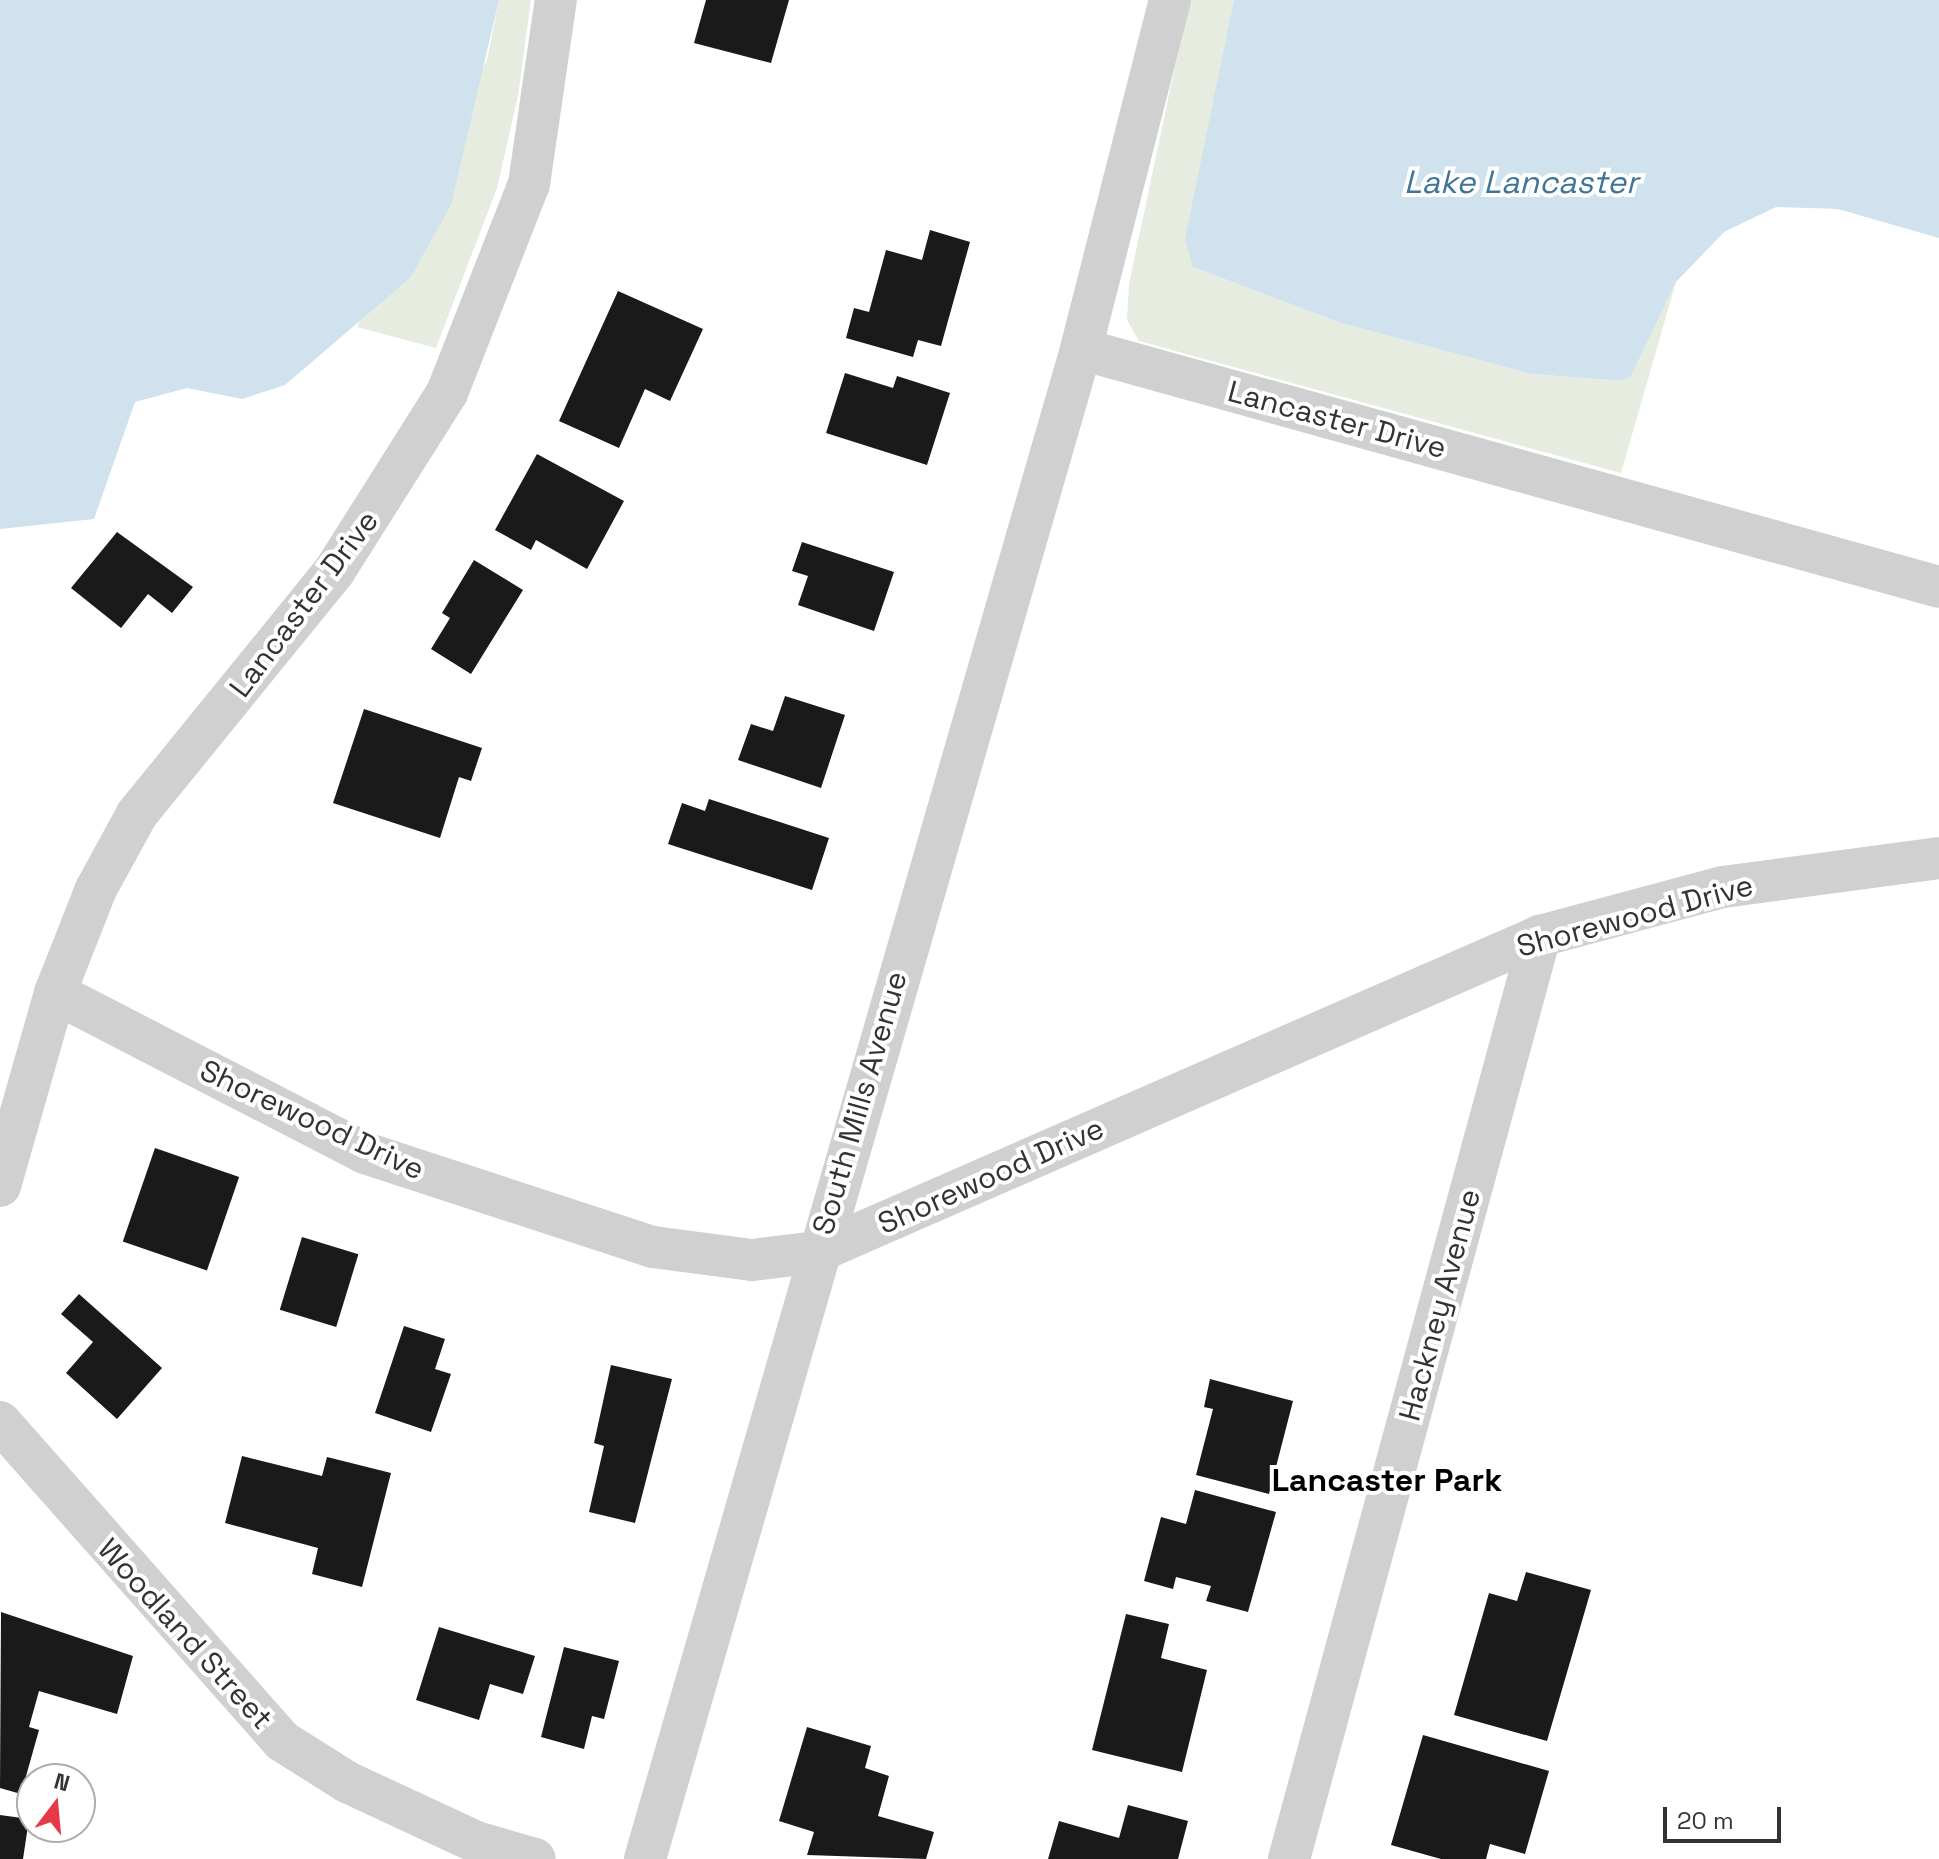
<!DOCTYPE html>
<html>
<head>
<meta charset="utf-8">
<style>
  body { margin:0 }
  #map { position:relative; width:1939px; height:1859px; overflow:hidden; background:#fff; font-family:"Space Grotesk",sans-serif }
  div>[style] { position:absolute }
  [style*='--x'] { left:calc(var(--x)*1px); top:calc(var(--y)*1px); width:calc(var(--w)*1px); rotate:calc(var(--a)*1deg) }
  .green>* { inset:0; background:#e6ecdf }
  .water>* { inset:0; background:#cfe2ee }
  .building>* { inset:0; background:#1a1a1a; transform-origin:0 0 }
  .minor>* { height:42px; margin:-21px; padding:0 21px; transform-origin:21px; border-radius:21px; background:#d0d0d0 }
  span { translate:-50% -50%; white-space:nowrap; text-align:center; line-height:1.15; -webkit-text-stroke:8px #fff; paint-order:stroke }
  .street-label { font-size:30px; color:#333 }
  .water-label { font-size:32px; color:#3f7597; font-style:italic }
  .neighbourhood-label { font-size:32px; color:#000; font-weight:700 }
  .north { position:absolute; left:16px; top:1763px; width:80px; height:80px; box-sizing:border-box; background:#fff; border:2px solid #adadad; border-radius:50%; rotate:16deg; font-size:22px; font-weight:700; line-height:32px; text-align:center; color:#333 }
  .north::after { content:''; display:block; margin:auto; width:28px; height:36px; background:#e63946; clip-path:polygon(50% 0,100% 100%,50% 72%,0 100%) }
  .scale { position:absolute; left:1663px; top:1807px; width:118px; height:36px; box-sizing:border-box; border:4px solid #333; border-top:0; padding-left:10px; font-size:24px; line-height:28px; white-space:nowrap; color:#333; -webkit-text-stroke:6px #fff; paint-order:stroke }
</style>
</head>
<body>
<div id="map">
  <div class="green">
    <i style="clip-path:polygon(499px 0,531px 0,518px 96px,497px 188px,436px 348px,357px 327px,487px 60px)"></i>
    <i style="clip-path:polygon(1189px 0,1234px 0,1193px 267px,1341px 323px,1532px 374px,1622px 381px,1631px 376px,1676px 282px,1621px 473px,1139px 341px,1127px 320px,1129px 284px)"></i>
  </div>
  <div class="water">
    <i style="clip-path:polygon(0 0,499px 0,451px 205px,410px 278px,285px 385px,242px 399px,187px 388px,135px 402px,94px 519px,0 529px)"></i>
    <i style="clip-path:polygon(1234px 0,1939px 0,1939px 238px,1838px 209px,1776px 207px,1724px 232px,1676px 282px,1631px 376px,1622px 381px,1532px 374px,1341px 323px,1193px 267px,1185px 239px)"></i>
  </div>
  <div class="building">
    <i style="clip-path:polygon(706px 0,789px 0,771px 63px,694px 43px)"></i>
    <i style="clip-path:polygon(930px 230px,970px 242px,941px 346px,918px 340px,913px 357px,846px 338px,854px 308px,869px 312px,886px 250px,922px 260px)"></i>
    <i style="clip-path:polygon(618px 291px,703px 329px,670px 401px,645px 389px,619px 448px,559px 421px)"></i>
    <i style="clip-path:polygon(845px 373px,893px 388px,897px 376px,950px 393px,927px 465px,826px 433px)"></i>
    <i style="clip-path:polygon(537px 454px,624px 501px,587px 569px,536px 540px,531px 550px,495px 530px)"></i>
    <i style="clip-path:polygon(117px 532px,193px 587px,172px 613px,148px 594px,121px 628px,71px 588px)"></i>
    <i style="clip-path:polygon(802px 542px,894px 572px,874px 631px,798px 605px,808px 576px,792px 571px)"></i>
    <i style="clip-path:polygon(474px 560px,523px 590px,471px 674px,431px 649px,450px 618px,442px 613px)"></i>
    <i style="clip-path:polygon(785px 696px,845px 715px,821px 788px,738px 760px,751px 724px,773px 731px)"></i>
    <i style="clip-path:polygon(364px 709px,482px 748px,471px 781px,459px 777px,440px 838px,333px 803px)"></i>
    <i style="clip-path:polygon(709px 799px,829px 838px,812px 890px,668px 844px,682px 803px,705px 811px)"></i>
    <i style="left:155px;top:1148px;width:89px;height:99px;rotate:19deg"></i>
    <i style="left:302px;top:1237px;width:59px;height:76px;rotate:17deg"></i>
    <i style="clip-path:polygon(79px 1294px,162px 1368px,117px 1419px,66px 1373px,93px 1342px,61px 1314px)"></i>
    <i style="clip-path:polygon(404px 1326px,445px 1339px,435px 1369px,451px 1374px,431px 1432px,375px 1413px)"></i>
    <i style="clip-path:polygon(611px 1365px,672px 1379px,635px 1523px,589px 1512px,604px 1446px,594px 1443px)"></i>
    <i style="clip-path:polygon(1210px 1379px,1293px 1401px,1269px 1494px,1196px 1475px,1213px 1409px,1204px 1407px)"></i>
    <i style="clip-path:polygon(242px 1456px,322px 1476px,327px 1457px,391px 1473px,362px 1587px,312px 1574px,318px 1548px,225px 1523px)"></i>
    <i style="clip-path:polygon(1195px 1490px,1276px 1512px,1248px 1612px,1206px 1601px,1211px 1586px,1176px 1577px,1173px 1589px,1144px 1581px,1161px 1517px,1186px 1524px)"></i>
    <i style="clip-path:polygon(1526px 1572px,1591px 1590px,1547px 1741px,1454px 1715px,1489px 1593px,1517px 1601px)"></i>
    <i style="clip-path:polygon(1px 1612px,133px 1656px,117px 1714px,39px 1691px,29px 1727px,39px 1730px,21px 1794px,0 1788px)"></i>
    <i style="clip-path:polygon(1126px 1614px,1169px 1624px,1161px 1658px,1207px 1670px,1182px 1772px,1092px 1750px)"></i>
    <i style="clip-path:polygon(439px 1627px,535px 1656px,523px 1694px,490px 1684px,479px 1720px,416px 1700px)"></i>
    <i style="clip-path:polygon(564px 1647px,619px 1661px,604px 1719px,592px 1716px,584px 1749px,541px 1737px)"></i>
    <i style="clip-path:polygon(807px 1727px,871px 1746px,865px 1768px,889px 1776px,878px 1816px,934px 1832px,926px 1859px,807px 1855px,814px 1832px,779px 1821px)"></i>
    <i style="clip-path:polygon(1423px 1735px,1549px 1771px,1525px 1854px,1490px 1844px,1486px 1859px,1441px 1859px,1391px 1845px)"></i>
    <i style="clip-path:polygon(1128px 1805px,1188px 1821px,1178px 1859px,1048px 1859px,1059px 1821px,1119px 1838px)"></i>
    <i style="clip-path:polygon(0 1815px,29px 1819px,23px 1859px,0 1859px)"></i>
  </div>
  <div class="minor">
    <i style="--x:1081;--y:349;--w:890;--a:15.5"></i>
    <i style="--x:55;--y:993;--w:349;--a:27.3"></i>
    <i style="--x:365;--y:1153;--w:303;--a:18.1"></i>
    <i style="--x:653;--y:1247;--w:100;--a:7.5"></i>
    <i style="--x:752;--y:1260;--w:65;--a:-7"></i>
    <i style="--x:817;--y:1252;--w:789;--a:-23.61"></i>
    <i style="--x:1540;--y:936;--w:189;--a:-15"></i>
    <i style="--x:1723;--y:887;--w:218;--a:-7.6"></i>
    <i style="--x:0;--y:1186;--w:201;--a:-74.1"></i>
    <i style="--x:55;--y:993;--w:112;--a:-68.5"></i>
    <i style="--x:96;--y:889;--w:85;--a:-61.3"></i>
    <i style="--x:137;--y:814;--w:314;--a:-50.9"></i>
    <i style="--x:335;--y:570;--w:209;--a:-57.7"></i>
    <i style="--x:447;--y:393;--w:225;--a:-68.6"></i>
    <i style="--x:529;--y:184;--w:186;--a:-81.7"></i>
    <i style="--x:0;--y:1422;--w:426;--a:48.5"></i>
    <i style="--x:282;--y:1741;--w:77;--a:32.2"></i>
    <i style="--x:347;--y:1782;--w:142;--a:24.9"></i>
    <i style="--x:476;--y:1842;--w:61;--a:16.1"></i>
    <i style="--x:645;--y:1859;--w:1572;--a:-73.89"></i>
    <i style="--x:1081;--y:349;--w:360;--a:-75.7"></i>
    <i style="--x:1289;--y:1859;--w:957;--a:-74.79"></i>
  </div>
  <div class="street-label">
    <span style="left:1337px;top:420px;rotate:15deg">Lancaster Drive</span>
    <span style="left:304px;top:604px;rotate:-53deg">Lancaster Drive</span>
    <span style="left:1635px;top:916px;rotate:-15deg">Shorewood Drive</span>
    <span style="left:860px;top:1103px;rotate:-74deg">South Mills Avenue</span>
    <span style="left:312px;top:1120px;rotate:25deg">Shorewood Drive</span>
    <span style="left:991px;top:1176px;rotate:-24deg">Shorewood Drive</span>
    <span style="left:1440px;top:1305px;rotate:-75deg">Hackney Avenue</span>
    <span style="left:185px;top:1634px;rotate:48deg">Woodland Street</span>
  </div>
  <div class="water-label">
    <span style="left:1521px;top:182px">Lake Lancaster</span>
  </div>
  <div class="neighbourhood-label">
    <span style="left:1387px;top:1480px">Lancaster Park</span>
  </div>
  <div class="north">N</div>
  <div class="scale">20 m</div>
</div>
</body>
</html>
